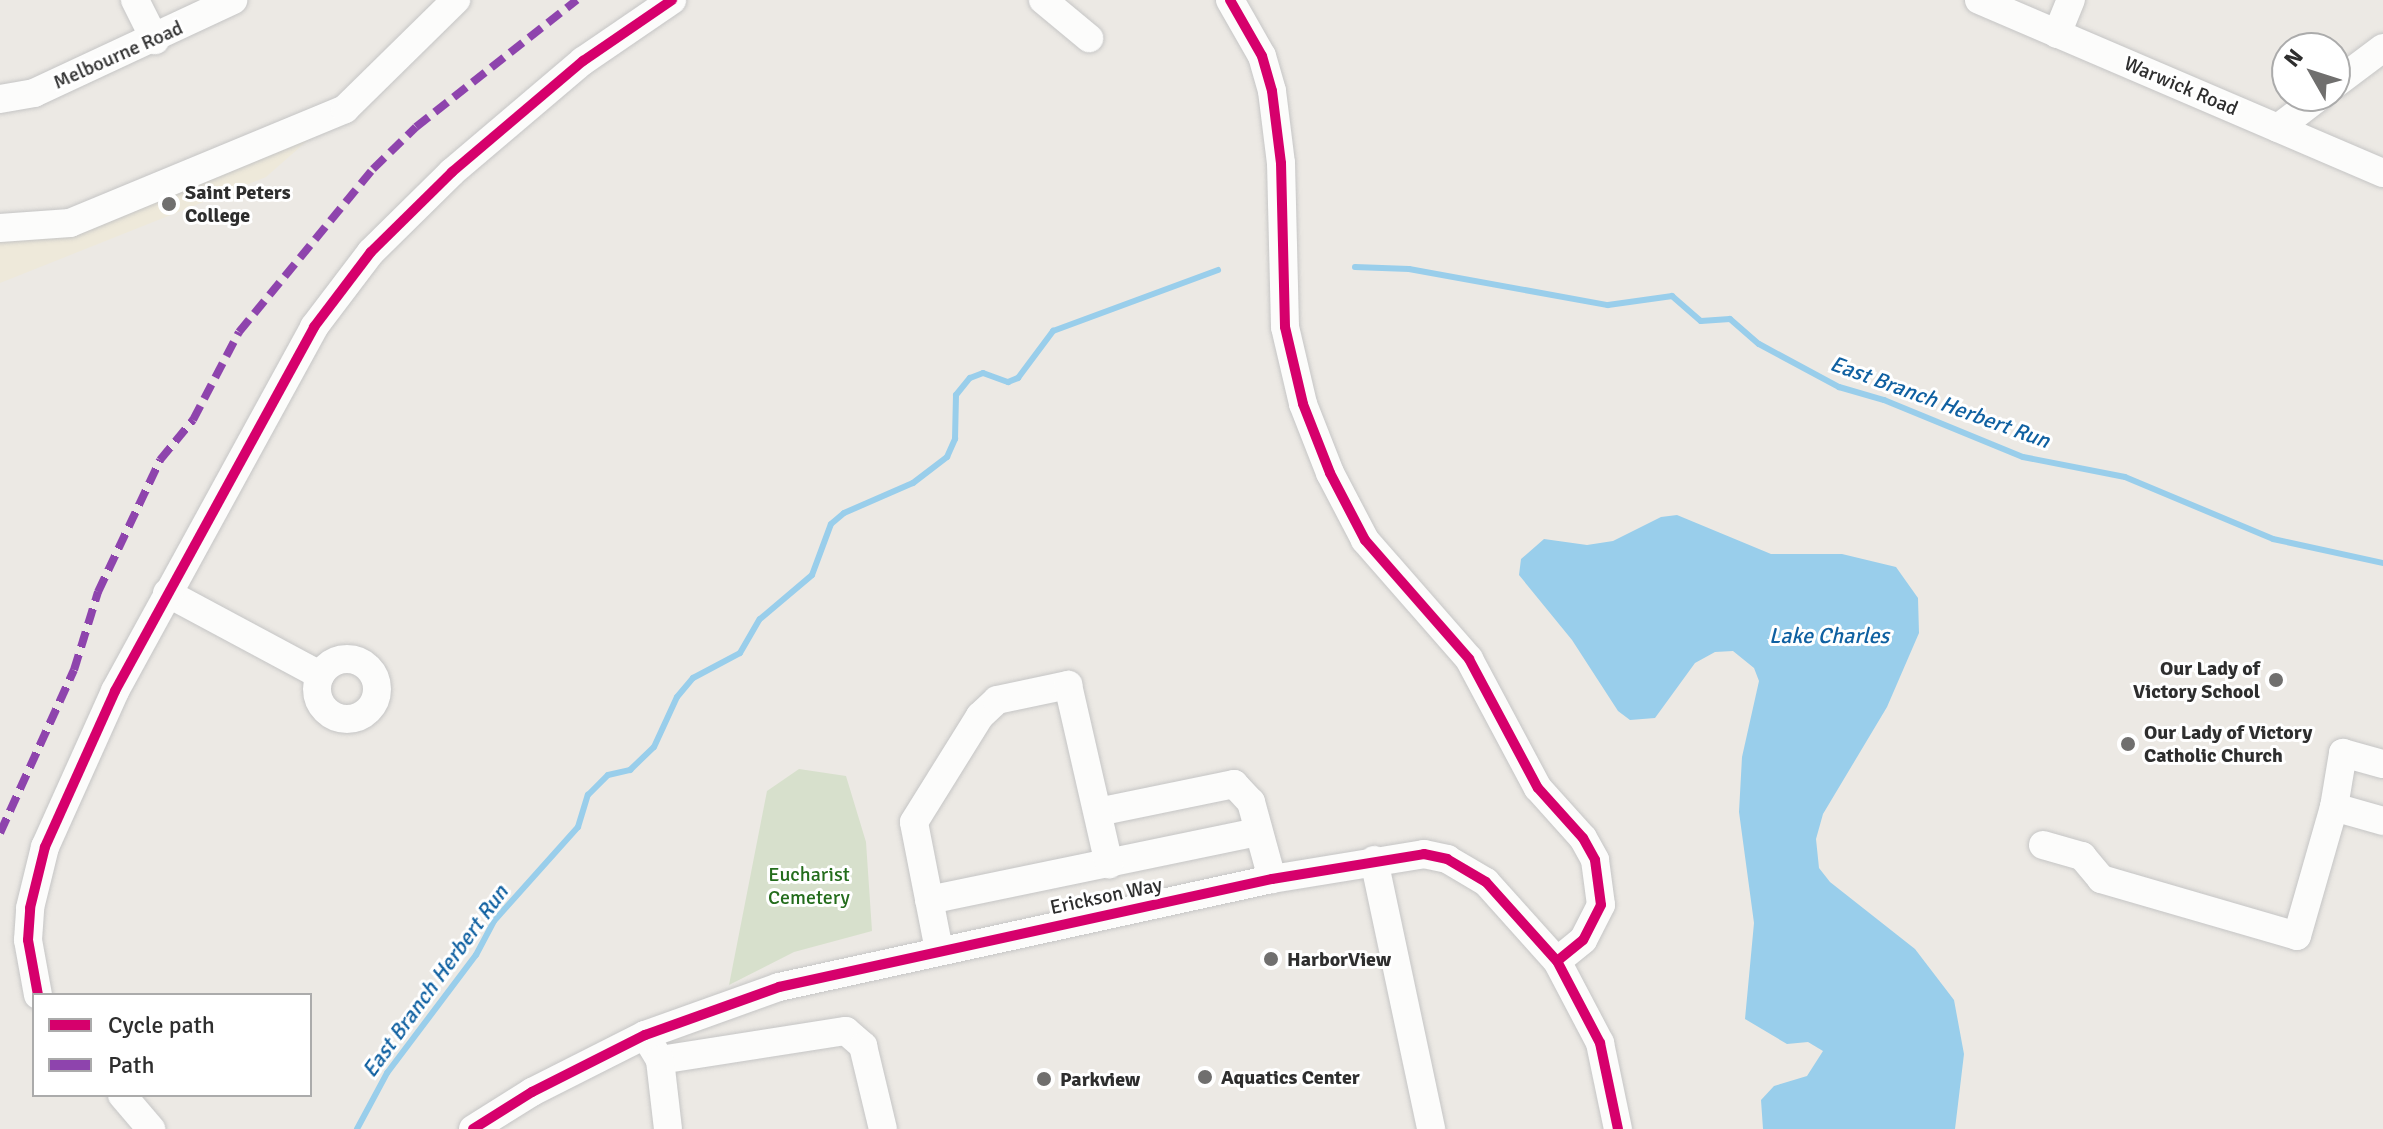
<!DOCTYPE html>
<html>
<head>
<meta charset="utf-8">
<style>
  body { margin:0 }
  #map { position:relative; width:2383px; height:1129px; overflow:hidden; background:#ece9e4; font-family:Signika,sans-serif }
  div>[style] { position:absolute }
  [style*='--x'] { left:calc(var(--x)*1px); top:calc(var(--y)*1px); width:calc(var(--w)*1px); rotate:calc(var(--a)*1deg) }
  .education>* { inset:0; background:#eee9da }
  .cemetery>* { inset:0; background:#d7e0cc }
  .water>* { inset:0; background:#99ceeb }
  .stream>* { height:6px; margin:-3px; padding:0 3px; transform-origin:3px; border-radius:3px; background:#99ceeb }
  .roads { filter:drop-shadow(0 0 2px #c5c5c5) drop-shadow(0 0 2px #c5c5c5) }
  .minor>* { height:28px; margin:-14px; padding:0 14px; transform-origin:14px; border-radius:14px; background:#fcfcfb }
  .minor>.ring { margin:-14px; padding:0; box-sizing:content-box; background:none; border:28px solid #fcfcfb; border-radius:50% }
  .quiet>* { height:8px; margin-top:-4px; transform-origin:0; background:repeating-linear-gradient(90deg,#8e44ad 0 16px,transparent 0 24px) }
  .cycleway>* { height:10px; margin:-5px; padding:0 5px; transform-origin:5px; border-radius:5px; background:#d6006c }
  .dots>* { width:22px; height:22px; translate:-50% -50%; box-sizing:border-box; border:4px solid #fff; border-radius:50% }
  span { translate:-50% -50%; white-space:nowrap; text-align:center; line-height:1.15; -webkit-text-stroke:6px #fff; paint-order:stroke }
  .street-label { font-size:20px; color:#2e2e2e }
  .poi-label { font-size:20px; color:#2e2e2e; font-weight:700 }
  .left { translate:0 -50%; text-align:left }
  .right { translate:-100% -50%; text-align:right }
  .park-label { font-size:20px; color:#246d1c }
  .water-label { font-size:22px; color:#0f60a1; font-style:italic }
  .legend { position:absolute; left:32px; top:993px; width:280px; height:104px; box-sizing:border-box; background:#fff; border:2px solid #ababab; margin:0; padding:10px 14px; list-style:none; font-size:24px; color:#2e2e2e }
  .legend li { display:flex; align-items:center; gap:16px; height:40px }
  .legend b { width:40px; border:2px solid #ababab }
  .north { position:absolute; left:2271px; top:32px; width:80px; height:80px; box-sizing:border-box; background:#fff; border:2px solid #ababab; border-radius:50%; rotate:309deg; font-size:22px; font-weight:700; line-height:32px; text-align:center; color:#2e2e2e }
  .north::after { content:''; display:block; margin:auto; width:28px; height:36px; background:#706f6e; clip-path:polygon(50% 0,100% 100%,50% 72%,0 100%) }
</style>
</head>
<body>
<div id="map">
  <div class="education">
    <i style="clip-path:polygon(316px 133px,266px 177px,0 283px,0 237px)"></i>
  </div>
  <div class="cemetery">
    <i style="clip-path:polygon(799px 769px,846px 776px,866px 842px,872px 931px,794px 952px,729px 985px,767px 791px)"></i>
  </div>
  <div class="water">
    <i style="clip-path:polygon(1677px 515px,1771px 554px,1842px 554px,1896px 567px,1918px 598px,1919px 633px,1887px 707px,1823px 814px,1816px 839px,1819px 868px,1830px 882px,1915px 949px,1954px 1000px,1964px 1054px,1955px 1129px,1763px 1129px,1761px 1100px,1774px 1086px,1807px 1076px,1823px 1051px,1808px 1042px,1787px 1044px,1745px 1019px,1754px 923px,1739px 812px,1742px 757px,1759px 681px,1754px 668px,1733px 651px,1715px 652px,1695px 663px,1655px 718px,1630px 720px,1618px 711px,1572px 640px,1519px 575px,1521px 559px,1544px 539px,1587px 545px,1613px 541px,1661px 517px)"></i>
  </div>
  <div class="stream">
    <i style="--x:1355;--y:267;--w:54;--a:2.1"></i>
    <i style="--x:1409;--y:269;--w:202;--a:10.3"></i>
    <i style="--x:1608;--y:305;--w:65;--a:-8"></i>
    <i style="--x:1672;--y:296;--w:38;--a:41"></i>
    <i style="--x:1701;--y:321;--w:29;--a:-4"></i>
    <i style="--x:1730;--y:319;--w:38;--a:41"></i>
    <i style="--x:1759;--y:344;--w:91;--a:28.3"></i>
    <i style="--x:1839;--y:387;--w:47;--a:16.1"></i>
    <i style="--x:1884;--y:400;--w:150;--a:22.3"></i>
    <i style="--x:2023;--y:457;--w:104;--a:11.1"></i>
    <i style="--x:2125;--y:477;--w:160;--a:22.7"></i>
    <i style="--x:2273;--y:539;--w:113;--a:12.3"></i>
    <i style="--x:357;--y:1129;--w:64;--a:-61.8"></i>
    <i style="--x:387;--y:1073;--w:148;--a:-53"></i>
    <i style="--x:476;--y:955;--w:38;--a:-62"></i>
    <i style="--x:494;--y:921;--w:126;--a:-48.2"></i>
    <i style="--x:578;--y:827;--w:34;--a:-73"></i>
    <i style="--x:588;--y:795;--w:28;--a:-45"></i>
    <i style="--x:608;--y:775;--w:23;--a:-13"></i>
    <i style="--x:630;--y:770;--w:33;--a:-44"></i>
    <i style="--x:654;--y:747;--w:55;--a:-65.3"></i>
    <i style="--x:677;--y:697;--w:25;--a:-50"></i>
    <i style="--x:693;--y:678;--w:53;--a:-28"></i>
    <i style="--x:740;--y:653;--w:39;--a:-60"></i>
    <i style="--x:760;--y:619;--w:68;--a:-40.2"></i>
    <i style="--x:812;--y:575;--w:54;--a:-69.6"></i>
    <i style="--x:831;--y:524;--w:17;--a:-40"></i>
    <i style="--x:844;--y:513;--w:75;--a:-23.5"></i>
    <i style="--x:913;--y:483;--w:43;--a:-37.4"></i>
    <i style="--x:947;--y:457;--w:20;--a:-66"></i>
    <i style="--x:955;--y:439;--w:44;--a:-88.7"></i>
    <i style="--x:956;--y:395;--w:22;--a:-51"></i>
    <i style="--x:970;--y:378;--w:14;--a:-21"></i>
    <i style="--x:983;--y:373;--w:27;--a:20"></i>
    <i style="--x:1008;--y:382;--w:11;--a:-22"></i>
    <i style="--x:1018;--y:378;--w:59;--a:-53.3"></i>
    <i style="--x:1053;--y:331;--w:176;--a:-20.3"></i>
  </div>
  <div class="roads">
    <div class="minor">
      <i style="--x:135;--y:0;--w:45;--a:63.4"></i>
      <i style="--x:1043;--y:0;--w:60;--a:39.6"></i>
      <i style="--x:1230;--y:0;--w:64;--a:60.3"></i>
      <i style="--x:1262;--y:56;--w:36;--a:74"></i>
      <i style="--x:1272;--y:91;--w:73;--a:82.9"></i>
      <i style="--x:1281;--y:163;--w:164;--a:88.6"></i>
      <i style="--x:1285;--y:327;--w:79;--a:76.8"></i>
      <i style="--x:1303;--y:404;--w:74;--a:68.6"></i>
      <i style="--x:1330;--y:473;--w:76;--a:62.4"></i>
      <i style="--x:1365;--y:540;--w:158;--a:48.8"></i>
      <i style="--x:1469;--y:659;--w:146;--a:61.9"></i>
      <i style="--x:1538;--y:788;--w:67;--a:48"></i>
      <i style="--x:1583;--y:838;--w:25;--a:61"></i>
      <i style="--x:1595;--y:860;--w:45;--a:82.4"></i>
      <i style="--x:1601;--y:905;--w:39;--a:117"></i>
      <i style="--x:1583;--y:940;--w:33;--a:141"></i>
      <i style="--x:1979;--y:0;--w:439;--a:23.2"></i>
      <i style="--x:2057;--y:34;--w:37;--a:-68"></i>
      <i style="--x:2335;--y:84;--w:60;--a:-36.9"></i>
      <i style="--x:0;--y:99;--w:35;--a:-10"></i>
      <i style="--x:34;--y:93;--w:220;--a:-25"></i>
      <i style="--x:2278;--y:128;--w:53;--a:-37.3"></i>
      <i style="--x:0;--y:228;--w:70;--a:-4.1"></i>
      <i style="--x:70;--y:223;--w:298;--a:-22.5"></i>
      <i style="--x:345;--y:109;--w:156;--a:-44.5"></i>
      <i style="--x:167;--y:593;--w:174;--a:28.2"></i>
      <i class="ring" style="left:317px;top:659px;width:32px;height:32px"></i>
      <i style="--x:2334;--y:807;--w:51;--a:15.9"></i>
      <i style="--x:1098;--y:812;--w:139;--a:-11.6"></i>
      <i style="--x:1234;--y:784;--w:25;--a:47"></i>
      <i style="--x:1251;--y:802;--w:80;--a:74.7"></i>
      <i style="--x:2043;--y:845;--w:41;--a:15.8"></i>
      <i style="--x:2082;--y:856;--w:30;--a:50"></i>
      <i style="--x:2101;--y:879;--w:204;--a:16.2"></i>
      <i style="--x:2297;--y:936;--w:134;--a:-74"></i>
      <i style="--x:2334;--y:807;--w:55;--a:-80.5"></i>
      <i style="--x:2343;--y:753;--w:41;--a:15.4"></i>
      <i style="--x:1374;--y:860;--w:275;--a:78"></i>
      <i style="--x:929;--y:900;--w:334;--a:-11.7"></i>
      <i style="--x:939;--y:950;--w:130;--a:-101.1"></i>
      <i style="--x:914;--y:822;--w:125;--a:-58.1"></i>
      <i style="--x:980;--y:716;--w:23;--a:-43"></i>
      <i style="--x:997;--y:700;--w:73;--a:-11.9"></i>
      <i style="--x:1068;--y:685;--w:184;--a:77.1"></i>
      <i style="--x:38;--y:995;--w:56;--a:-100.3"></i>
      <i style="--x:28;--y:940;--w:32;--a:-86"></i>
      <i style="--x:30;--y:908;--w:63;--a:-76.2"></i>
      <i style="--x:45;--y:847;--w:171;--a:-65.8"></i>
      <i style="--x:115;--y:691;--w:415;--a:-61.3"></i>
      <i style="--x:314;--y:327;--w:94;--a:-52.8"></i>
      <i style="--x:371;--y:252;--w:114;--a:-44.6"></i>
      <i style="--x:452;--y:172;--w:172;--a:-40.3"></i>
      <i style="--x:583;--y:61;--w:108;--a:-34.4"></i>
      <i style="--x:645;--y:1035;--w:29;--a:59"></i>
      <i style="--x:660;--y:1060;--w:188;--a:-8.9"></i>
      <i style="--x:846;--y:1031;--w:23;--a:41"></i>
      <i style="--x:863;--y:1046;--w:85;--a:76.5"></i>
      <i style="--x:660;--y:1060;--w:69;--a:83.4"></i>
      <i style="--x:122;--y:1095;--w:45;--a:49.5"></i>
      <i style="--x:473;--y:1129;--w:70;--a:-32.1"></i>
      <i style="--x:532;--y:1092;--w:127;--a:-26.8"></i>
      <i style="--x:645;--y:1035;--w:142;--a:-19.7"></i>
      <i style="--x:779;--y:987;--w:505;--a:-12.36"></i>
      <i style="--x:1272;--y:879;--w:154;--a:-9.3"></i>
      <i style="--x:1424;--y:854;--w:24;--a:12"></i>
      <i style="--x:1447;--y:859;--w:45;--a:30.5"></i>
      <i style="--x:1486;--y:882;--w:106;--a:48.1"></i>
      <i style="--x:1557;--y:961;--w:93;--a:62.3"></i>
      <i style="--x:1600;--y:1043;--w:88;--a:78.2"></i>
    </div>
  </div>
  <div class="quiet">
    <i style="--x:0;--y:833;--w:179;--a:-65.6"></i>
    <i style="--x:74;--y:670;--w:82;--a:-72.9"></i>
    <i style="--x:98;--y:592;--w:146;--a:-64.8"></i>
    <i style="--x:160;--y:460;--w:52;--a:-50.5"></i>
    <i style="--x:193;--y:420;--w:99;--a:-62.4"></i>
    <i style="--x:239;--y:332;--w:211;--a:-50.6"></i>
    <i style="--x:373;--y:169;--w:60;--a:-44.3"></i>
    <i style="--x:416;--y:127;--w:205;--a:-38.3"></i>
  </div>
  <div class="cycleway">
    <i style="--x:1230;--y:0;--w:64;--a:60.3"></i>
    <i style="--x:1262;--y:56;--w:36;--a:74"></i>
    <i style="--x:1272;--y:91;--w:73;--a:82.9"></i>
    <i style="--x:1281;--y:163;--w:164;--a:88.6"></i>
    <i style="--x:1285;--y:327;--w:79;--a:76.8"></i>
    <i style="--x:1303;--y:404;--w:74;--a:68.6"></i>
    <i style="--x:1330;--y:473;--w:76;--a:62.4"></i>
    <i style="--x:1365;--y:540;--w:158;--a:48.8"></i>
    <i style="--x:1469;--y:659;--w:146;--a:61.9"></i>
    <i style="--x:1538;--y:788;--w:67;--a:48"></i>
    <i style="--x:1583;--y:838;--w:25;--a:61"></i>
    <i style="--x:1595;--y:860;--w:45;--a:82.4"></i>
    <i style="--x:1601;--y:905;--w:39;--a:117"></i>
    <i style="--x:1583;--y:940;--w:33;--a:141"></i>
    <i style="--x:38;--y:995;--w:56;--a:-100.3"></i>
    <i style="--x:28;--y:940;--w:32;--a:-86"></i>
    <i style="--x:30;--y:908;--w:63;--a:-76.2"></i>
    <i style="--x:45;--y:847;--w:171;--a:-65.8"></i>
    <i style="--x:115;--y:691;--w:415;--a:-61.3"></i>
    <i style="--x:314;--y:327;--w:94;--a:-52.8"></i>
    <i style="--x:371;--y:252;--w:114;--a:-44.6"></i>
    <i style="--x:452;--y:172;--w:172;--a:-40.3"></i>
    <i style="--x:583;--y:61;--w:108;--a:-34.4"></i>
    <i style="--x:473;--y:1129;--w:70;--a:-32.1"></i>
    <i style="--x:532;--y:1092;--w:127;--a:-26.8"></i>
    <i style="--x:645;--y:1035;--w:142;--a:-19.7"></i>
    <i style="--x:779;--y:987;--w:505;--a:-12.36"></i>
    <i style="--x:1272;--y:879;--w:154;--a:-9.3"></i>
    <i style="--x:1424;--y:854;--w:24;--a:12"></i>
    <i style="--x:1447;--y:859;--w:45;--a:30.5"></i>
    <i style="--x:1486;--y:882;--w:106;--a:48.1"></i>
    <i style="--x:1557;--y:961;--w:93;--a:62.3"></i>
    <i style="--x:1600;--y:1043;--w:88;--a:78.2"></i>
  </div>
  <div class="dots">
    <i style="left:169px;top:204px;background:#706f6e"></i>
    <i style="left:2276px;top:680px;background:#706f6e"></i>
    <i style="left:2128px;top:744px;background:#706f6e"></i>
    <i style="left:1271px;top:959px;background:#706f6e"></i>
    <i style="left:1205px;top:1077px;background:#706f6e"></i>
    <i style="left:1044px;top:1079px;background:#706f6e"></i>
  </div>
  <div class="street-label">
    <span style="left:118px;top:55px;rotate:-24deg">Melbourne Road</span>
    <span style="left:2181px;top:86px;rotate:23deg">Warwick Road</span>
    <span style="left:1106px;top:896px;rotate:-12deg">Erickson Way</span>
  </div>
  <div class="poi-label">
    <span class="left" style="left:185px;top:204px">Saint Peters<br>College</span>
    <span class="right" style="left:2260px;top:680px">Our Lady of<br>Victory School</span>
    <span class="left" style="left:2144px;top:744px">Our Lady of Victory<br>Catholic Church</span>
    <span class="left" style="left:1287px;top:959px">HarborView</span>
    <span class="left" style="left:1221px;top:1077px">Aquatics Center</span>
    <span class="left" style="left:1060px;top:1079px">Parkview</span>
  </div>
  <div class="park-label">
    <span style="left:809px;top:886px">Eucharist<br>Cemetery</span>
  </div>
  <div class="water-label">
    <span style="left:1940px;top:402px;rotate:20deg">East Branch Herbert Run</span>
    <span style="left:1829px;top:636px">Lake Charles</span>
    <span style="left:435px;top:981px;rotate:-54deg">East Branch Herbert Run</span>
  </div>
  <ul class="legend">
  <li><b style="height:10px;background:#d6006c"></b>Cycle path</li>
  <li><b style="height:10px;background:#8e44ad"></b>Path</li>
  </ul>
  <div class="north">N</div>
</div>
</body>
</html>
